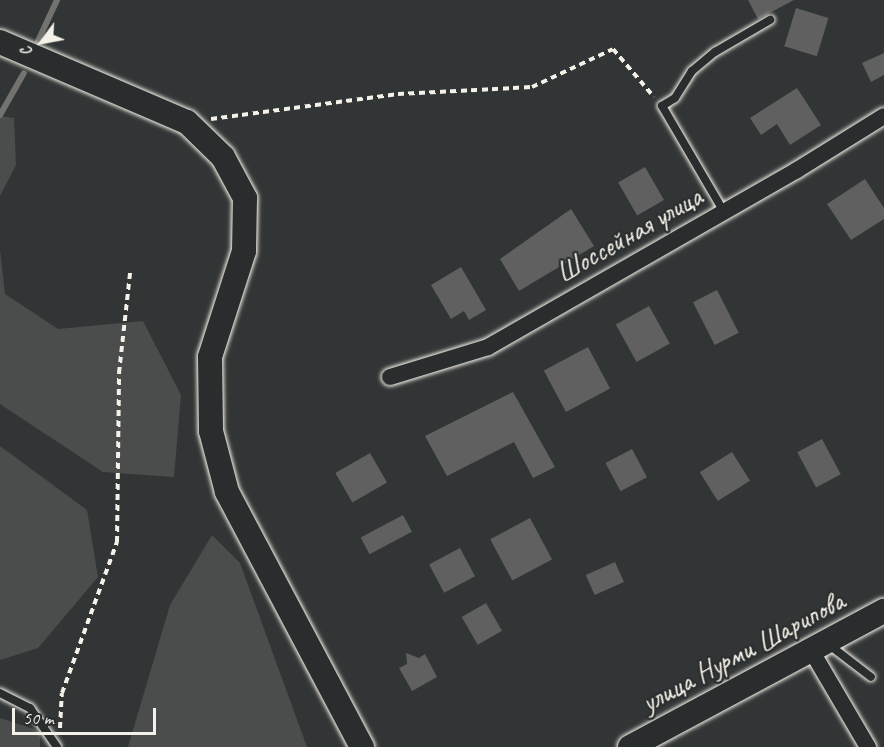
<!DOCTYPE html>
<html>
<head>
<meta charset="utf-8">
<style>
  body { margin:0 }
  #map { position:relative; width:884px; height:747px; overflow:hidden; background:#323535; font-family:Caveat,sans-serif }
  div>[style] { position:absolute }
  [style*='--x'] { left:calc(var(--x)*1px); top:calc(var(--y)*1px); width:calc(var(--w)*1px); rotate:calc(var(--a)*1deg) }
  .green>* { inset:0; background:#4b4d4c }
  .stream>* { height:6px; margin:-3px; padding:0 3px; transform-origin:3px; border-radius:3px; background:#727370 }
  .building>* { inset:0; background:#5f605f; transform-origin:0 0 }
  .path>* { height:4px; margin-top:-2px; transform-origin:0; background:repeating-linear-gradient(90deg,#f4f1e8 0 6px,transparent 0 10.5px) }
  .roads { filter:drop-shadow(0 0 2px #f4f1e8) drop-shadow(0 0 2px #f4f1e8) }
  .lane>* { height:8px; margin:-4px; padding:0 4px; transform-origin:4px; border-radius:4px; background:#2a2d2e }
  .street>* { height:16px; margin:-8px; padding:0 8px; transform-origin:8px; border-radius:8px; background:#2a2d2e }
  .secondary>* { height:24px; margin:-12px; padding:0 12px; transform-origin:12px; border-radius:12px; background:#2a2d2e }
  span { translate:-50% -50%; white-space:nowrap; text-align:center; line-height:1.15; -webkit-text-stroke:4.5px #2a2d2e; paint-order:stroke }
  .street-label { font-size:28px; color:#f4f1e8 }
  .north { position:absolute; left:12px; top:12px; width:60px; height:60px; -webkit-text-stroke:4px #2a2d2e; paint-order:stroke; rotate:238deg; font-size:16px; font-weight:700; line-height:24px; text-align:center; color:#f4f1e8 }
  .north::after { content:''; display:block; margin:auto; width:21px; height:27px; background:#f4f1e8; clip-path:polygon(50% 0,100% 100%,50% 72%,0 100%) }
  .scale { position:absolute; left:12px; top:708px; width:144px; height:27px; box-sizing:border-box; border:3px solid #f4f1e8; border-top:0; padding-left:8px; font-size:18px; line-height:21px; white-space:nowrap; color:#f4f1e8; -webkit-text-stroke:4px #2a2d2e; paint-order:stroke }
</style>
</head>
<body>
<div id="map">
  <div class="green">
    <i style="clip-path:polygon(0 116px,14px 118px,16px 165px,0 196px)"></i>
    <i style="clip-path:polygon(0 249px,5px 294px,58px 329px,143px 321px,181px 395px,174px 477px,103px 472px,0 404px)"></i>
    <i style="clip-path:polygon(0 446px,87px 510px,98px 577px,38px 648px,0 660px)"></i>
    <i style="clip-path:polygon(212px 535px,240px 563px,307px 747px,128px 747px,170px 605px)"></i>
    <i style="clip-path:polygon(0 718px,40px 731px,40px 747px,0 747px)"></i>
  </div>
  <div class="stream">
    <i style="--x:38;--y:41;--w:45;--a:-65.1"></i>
    <i style="--x:0;--y:115;--w:48;--a:-60.3"></i>
  </div>
  <div class="building">
    <i style="clip-path:polygon(748px 0,794px 0,758px 19px)"></i>
    <i style="left:796px;top:8px;width:34px;height:40px;rotate:17deg"></i>
    <i style="clip-path:polygon(884px 53px,884px 75px,871px 82px,862px 63px)"></i>
    <i style="clip-path:polygon(797px 88px,821px 125px,790px 145px,777px 124px,761px 135px,750px 118px)"></i>
    <i style="left:645px;top:167px;width:38px;height:31px;rotate:60deg"></i>
    <i style="clip-path:polygon(865px 179px,884px 208px,884px 219px,851px 240px,827px 204px)"></i>
    <i style="clip-path:polygon(571px 209px,594px 246px,519px 291px,500px 259px)"></i>
    <i style="clip-path:polygon(461px 267px,486px 310px,469px 320px,464px 311px,451px 319px,431px 285px)"></i>
    <i style="left:717px;top:290px;width:48px;height:27px;rotate:63deg"></i>
    <i style="left:649px;top:306px;width:43px;height:38px;rotate:61deg"></i>
    <i style="left:588px;top:347px;width:47px;height:50px;rotate:62deg"></i>
    <i style="clip-path:polygon(513px 392px,555px 467px,533px 478px,514px 442px,447px 476px,425px 436px)"></i>
    <i style="left:822px;top:439px;width:40px;height:28px;rotate:62deg"></i>
    <i style="left:632px;top:449px;width:32px;height:30px;rotate:62deg"></i>
    <i style="left:732px;top:452px;width:34px;height:38px;rotate:58deg"></i>
    <i style="left:370px;top:453px;width:34px;height:40px;rotate:60deg"></i>
    <i style="left:403px;top:515px;width:19px;height:48px;rotate:62deg"></i>
    <i style="left:530px;top:518px;width:47px;height:45px;rotate:62deg"></i>
    <i style="left:460px;top:548px;width:32px;height:35px;rotate:62deg"></i>
    <i style="left:615px;top:562px;width:22px;height:32px;rotate:66deg"></i>
    <i style="left:486px;top:603px;width:32px;height:28px;rotate:60deg"></i>
    <i style="clip-path:polygon(406px 653px,419px 658px,425px 654px,437px 677px,412px 691px,399px 668px,407px 664px)"></i>
  </div>
  <div class="path">
    <i style="--x:211;--y:119;--w:189;--a:-7.6"></i>
    <i style="--x:398;--y:94;--w:134;--a:-3"></i>
    <i style="--x:532;--y:87;--w:89;--a:-25.1"></i>
    <i style="--x:613;--y:49;--w:63;--a:49.5"></i>
    <i style="--x:60;--y:728;--w:35;--a:-87"></i>
    <i style="--x:62;--y:693;--w:161;--a:-70"></i>
    <i style="--x:117;--y:542;--w:169;--a:-89.3"></i>
    <i style="--x:119;--y:373;--w:101;--a:-83.7"></i>
  </div>
  <div class="roads">
    <div class="lane">
      <i style="--x:724;--y:212;--w:123;--a:-120.3"></i>
      <i style="--x:662;--y:106;--w:15;--a:-32"></i>
      <i style="--x:675;--y:98;--w:32;--a:-58"></i>
      <i style="--x:692;--y:71;--w:30;--a:-40"></i>
      <i style="--x:715;--y:52;--w:64;--a:-30.2"></i>
      <i style="--x:828;--y:644;--w:54;--a:37.5"></i>
      <i style="--x:0;--y:693;--w:34;--a:27"></i>
      <i style="--x:30;--y:708;--w:47;--a:55.3"></i>
    </div>
    <div class="street">
      <i style="--x:390;--y:377;--w:102;--a:-17"></i>
      <i style="--x:488;--y:347;--w:356;--a:-29.8"></i>
      <i style="--x:797;--y:170;--w:102;--a:-31.8"></i>
      <i style="--x:811;--y:650;--w:113;--a:59.6"></i>
    </div>
    <div class="secondary">
      <i style="--x:0;--y:42;--w:203;--a:23.2"></i>
      <i style="--x:187;--y:122;--w:50;--a:44.2"></i>
      <i style="--x:223;--y:157;--w:47;--a:61.8"></i>
      <i style="--x:245;--y:198;--w:53;--a:91.1"></i>
      <i style="--x:244;--y:251;--w:111;--a:107.8"></i>
      <i style="--x:210;--y:357;--w:74;--a:89.2"></i>
      <i style="--x:211;--y:431;--w:63;--a:75.3"></i>
      <i style="--x:227;--y:492;--w:289;--a:62.1"></i>
      <i style="--x:630;--y:747;--w:288;--a:-28.2"></i>
    </div>
  </div>
  <div class="street-label">
    <span style="left:629px;top:235px;rotate:-30deg">Шоссейная улица</span>
    <span style="left:743px;top:652px;rotate:-28deg">улица Нурми Шарипова</span>
  </div>
  <div class="north">С</div>
  <div class="scale">50 m</div>
</div>
</body>
</html>
